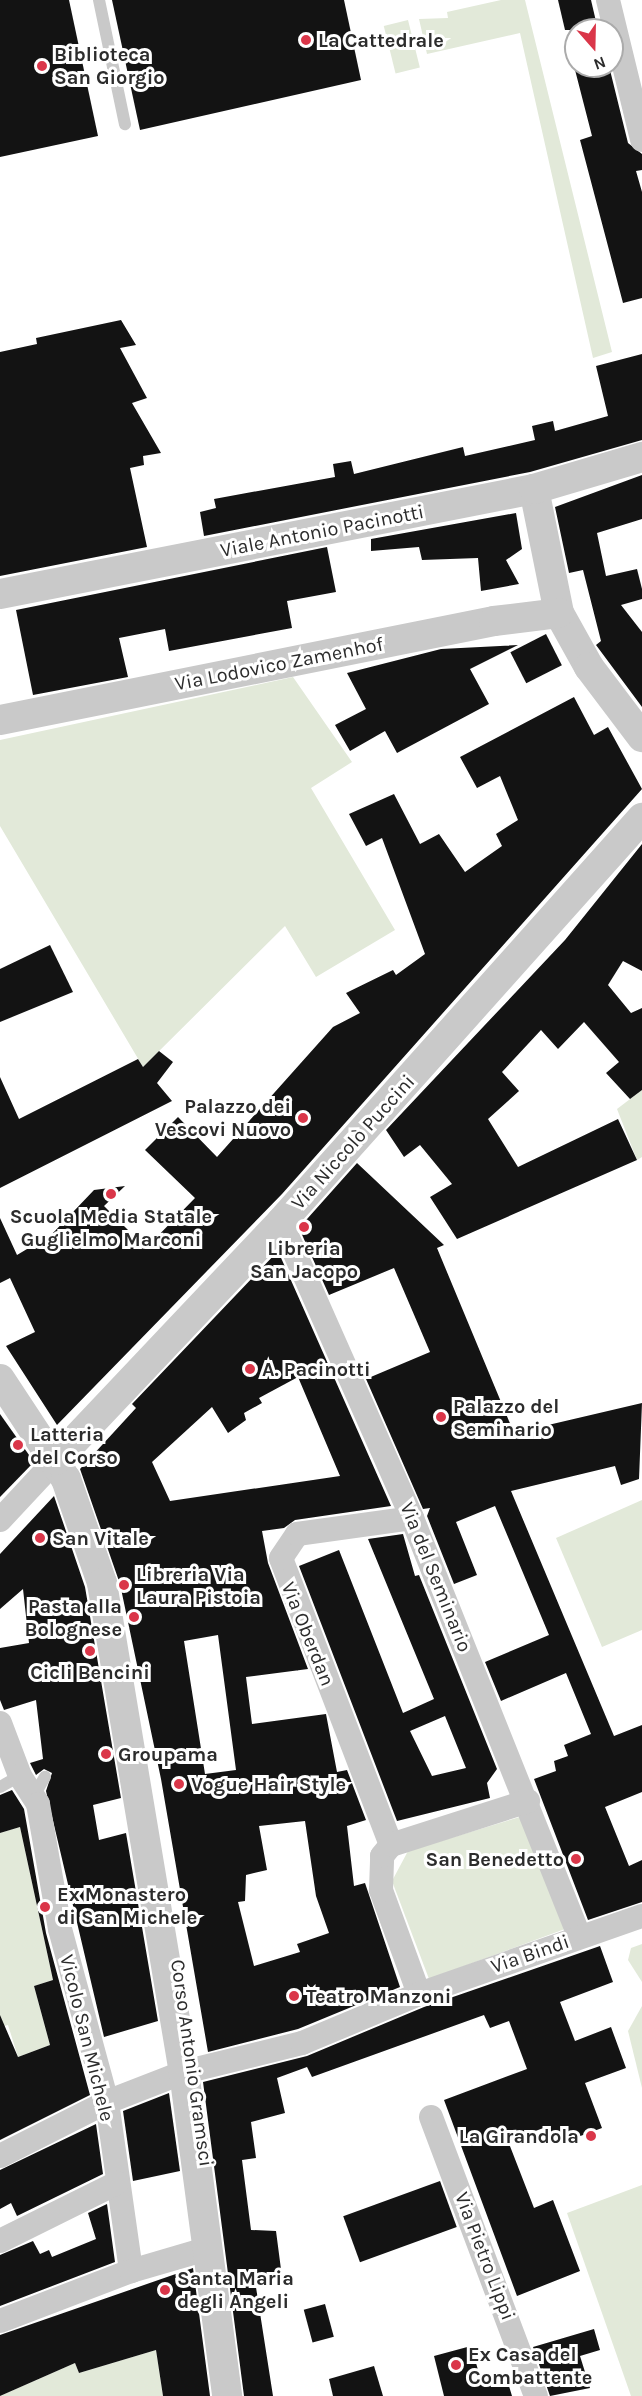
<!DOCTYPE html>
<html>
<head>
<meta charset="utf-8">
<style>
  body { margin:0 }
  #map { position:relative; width:642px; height:2396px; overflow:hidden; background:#fff; font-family:Karla,sans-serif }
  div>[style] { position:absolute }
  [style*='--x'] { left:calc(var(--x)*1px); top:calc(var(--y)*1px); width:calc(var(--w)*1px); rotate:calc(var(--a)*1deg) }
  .green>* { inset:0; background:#e2e9d9; transform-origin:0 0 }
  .building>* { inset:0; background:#131313; transform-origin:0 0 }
  .service>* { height:12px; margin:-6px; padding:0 6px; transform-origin:6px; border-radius:6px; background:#c9c9c9 }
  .minor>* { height:24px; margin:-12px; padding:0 12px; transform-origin:12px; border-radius:12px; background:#c9c9c9 }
  .tertiary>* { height:30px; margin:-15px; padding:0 15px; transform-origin:15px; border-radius:15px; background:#c9c9c9 }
  .dots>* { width:16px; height:16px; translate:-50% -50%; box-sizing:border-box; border:3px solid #fff; border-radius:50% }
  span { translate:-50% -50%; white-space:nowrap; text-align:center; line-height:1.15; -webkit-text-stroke:6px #fff; paint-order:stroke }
  .poi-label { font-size:20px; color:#2c2c2c; font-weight:700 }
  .left { translate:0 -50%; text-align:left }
  .right { translate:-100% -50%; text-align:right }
  .street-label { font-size:20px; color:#2c2c2c }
  .north { position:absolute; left:564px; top:18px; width:60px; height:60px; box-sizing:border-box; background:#fff; border:2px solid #ababab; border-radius:50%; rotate:160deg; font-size:16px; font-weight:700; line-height:24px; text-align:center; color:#2c2c2c }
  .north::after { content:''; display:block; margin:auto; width:21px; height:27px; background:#da3649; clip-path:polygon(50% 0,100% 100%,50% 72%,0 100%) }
</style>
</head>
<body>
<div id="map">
  <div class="green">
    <i style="clip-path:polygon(501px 0,525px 0,612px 352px,593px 358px,520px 33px,427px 54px,419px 19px,448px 18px,447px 12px)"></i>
    <i style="left:408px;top:20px;width:49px;height:25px;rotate:76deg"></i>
    <i style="clip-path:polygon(293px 677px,352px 762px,311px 788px,395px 930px,316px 977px,285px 926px,143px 1067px,0 826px,0 740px)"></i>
    <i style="clip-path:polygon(642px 1090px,642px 1157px,637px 1160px,617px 1109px)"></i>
    <i style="clip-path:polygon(642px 1500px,642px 1630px,602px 1647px,556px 1538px)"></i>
    <i style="clip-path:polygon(523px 1816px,565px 1929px,429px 1979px,392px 1881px,408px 1851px)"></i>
    <i style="clip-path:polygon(20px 1827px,53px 1980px,34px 1986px,50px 2045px,18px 2057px,8px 2025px,0 2027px,0 1833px)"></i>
    <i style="clip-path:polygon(642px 1944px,642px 1982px,628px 1960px,631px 1948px)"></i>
    <i style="clip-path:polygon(642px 2006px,642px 2088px,628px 2031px)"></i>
    <i style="clip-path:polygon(642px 2185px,642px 2396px,631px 2396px,567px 2213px)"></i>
    <i style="clip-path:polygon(156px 2350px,163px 2396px,0 2396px,75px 2363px,79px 2373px)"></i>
  </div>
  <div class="building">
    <i style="clip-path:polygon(0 0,69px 0,98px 136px,0 157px)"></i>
    <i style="clip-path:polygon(112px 0,344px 0,361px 80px,140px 130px)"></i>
    <i style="clip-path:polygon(558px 0,591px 0,598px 30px,565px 30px)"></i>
    <i style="clip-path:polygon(574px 66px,609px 66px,628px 143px,642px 154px,642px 170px,636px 171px,642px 192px,642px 298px,623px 303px,580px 140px,592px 136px)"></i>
    <i style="clip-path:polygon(121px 320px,136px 345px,120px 348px,147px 398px,132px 403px,161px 453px,143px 456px,144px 465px,130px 468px,147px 547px,0 576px,0 352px,37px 344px,36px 338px)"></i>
    <i style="clip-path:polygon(642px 354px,642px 440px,530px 472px,204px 536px,200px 512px,216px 508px,214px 499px,335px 477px,333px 464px,351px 461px,354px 474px,463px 447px,465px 456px,535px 440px,532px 426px,553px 421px,555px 431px,608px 416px,596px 366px)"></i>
    <i style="clip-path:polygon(642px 475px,642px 519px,597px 533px,606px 576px,637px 569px,642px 589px,642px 599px,621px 605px,642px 632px,642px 707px,596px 645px,601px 641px,583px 570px,569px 573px,555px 507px)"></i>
    <i style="clip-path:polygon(516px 513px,522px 549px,506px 560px,519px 584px,481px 591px,478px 558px,422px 560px,419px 547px,371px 551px,371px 539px)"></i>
    <i style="clip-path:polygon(327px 547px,336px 592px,287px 601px,292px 628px,169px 651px,165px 629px,119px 638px,128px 677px,33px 695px,16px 610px)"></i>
    <i style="left:546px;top:634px;width:35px;height:40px;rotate:63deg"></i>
    <i style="clip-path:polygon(518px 645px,470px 669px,489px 704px,397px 753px,385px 731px,350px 751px,335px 725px,366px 709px,347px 673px,441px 649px)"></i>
    <i style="clip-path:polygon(574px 697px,594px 735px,608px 727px,642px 789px,282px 1194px,57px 1425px,6px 1346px,35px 1332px,10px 1278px,0 1283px,0 1218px,17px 1255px,52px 1234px,94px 1190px,125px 1186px,104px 1206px,146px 1248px,195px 1198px,145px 1150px,178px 1117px,217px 1157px,333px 1027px,360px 1013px,346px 993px,393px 970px,396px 975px,425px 954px,382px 838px,366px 846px,349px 814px,394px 794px,420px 844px,439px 834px,465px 872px,502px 846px,496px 834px,518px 820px,500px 776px,477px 788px,460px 757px)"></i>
    <i style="clip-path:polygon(642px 844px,642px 971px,623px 961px,608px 985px,631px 1013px,642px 1008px,642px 1090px,630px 1099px,606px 1073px,619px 1062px,584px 1022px,558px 1049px,541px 1030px,502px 1072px,519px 1091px,488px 1119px,518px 1167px,618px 1119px,637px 1160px,457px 1239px,430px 1197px,452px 1184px,420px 1145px,404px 1157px,386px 1130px,565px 940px)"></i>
    <i style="clip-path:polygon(50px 945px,73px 992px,0 1022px,0 969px)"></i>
    <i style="clip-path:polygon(159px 1051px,173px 1062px,157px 1083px,172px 1101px,0 1188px,0 1077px,19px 1119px,138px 1059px,143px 1067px)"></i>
    <i style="clip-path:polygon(357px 1163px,444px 1245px,437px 1248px,514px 1433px,642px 1403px,639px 1479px,621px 1485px,615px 1466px,511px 1491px,614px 1736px,642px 1725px,642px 1792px,605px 1807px,629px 1866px,642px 1860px,642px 1902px,588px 1920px,534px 1779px,556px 1771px,554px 1761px,568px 1756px,564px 1745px,591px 1734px,566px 1673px,501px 1701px,485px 1662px,549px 1635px,495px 1506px,456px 1522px,477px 1575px,454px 1584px,427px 1516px,430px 1508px,423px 1509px,366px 1379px,430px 1352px,394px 1268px,329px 1295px,299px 1228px)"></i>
    <i style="clip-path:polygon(evenodd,278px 1251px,391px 1506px,295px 1520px,284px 1528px,262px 1531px,268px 1563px,308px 1669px,246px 1677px,252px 1724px,326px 1714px,337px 1772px,347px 1770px,366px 1820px,347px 1826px,354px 1886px,365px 1883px,400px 1987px,298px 2029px,208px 2052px,161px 1779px,120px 1584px,80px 1469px,136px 1408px,132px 1404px,278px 1251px,298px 1377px,340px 1476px,170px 1501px,152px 1462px,212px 1407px,228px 1433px,246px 1420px,244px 1413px,262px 1403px,259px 1398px,298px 1377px,278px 1251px,218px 1635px,236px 1770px,205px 1774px,184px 1641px,218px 1635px,278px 1251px,305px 1821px,316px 1896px,329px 1933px,297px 1944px,300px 1952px,254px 1966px,238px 1902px,245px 1901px,246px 1875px,267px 1870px,259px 1826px,305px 1821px)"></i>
    <i style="clip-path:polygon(0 1414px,34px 1462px,0 1497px)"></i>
    <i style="clip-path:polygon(54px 1496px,85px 1587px,121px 1798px,93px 1805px,99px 1840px,126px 1833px,158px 2021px,104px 2037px,46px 1791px,52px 1773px,44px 1769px,36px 1775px,30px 1763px,43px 1759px,36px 1700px,4px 1710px,0 1700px,0 1648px,29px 1643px,23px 1589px,0 1609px,0 1554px)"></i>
    <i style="clip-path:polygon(evenodd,403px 1534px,415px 1576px,419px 1575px,497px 1769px,487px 1783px,490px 1798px,397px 1821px,299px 1566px,339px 1550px,403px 1713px,434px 1699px,368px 1539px,403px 1534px,445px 1716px,466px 1768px,432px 1776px,410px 1731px,445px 1716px)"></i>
    <i style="clip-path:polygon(12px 1790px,24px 1809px,46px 1933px,90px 2095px,0 2140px,0 2015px,18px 2057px,50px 2045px,34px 1986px,53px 1980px,20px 1827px,0 1833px,0 1795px)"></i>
    <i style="clip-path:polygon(600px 1946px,613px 1982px,560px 2002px,575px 2041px,611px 2027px,626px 2068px,585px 2083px,602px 2128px,556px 2145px,549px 2126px,508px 2141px,534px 2208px,553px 2200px,580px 2271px,517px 2296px,444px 2100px,527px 2069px,509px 2021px,490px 2028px,484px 2015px,312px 2077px,307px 2067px,277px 2078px,285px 2113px,251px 2122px,256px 2158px,242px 2160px,251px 2230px,276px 2231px,282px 2277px,255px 2281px,273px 2396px,244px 2396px,203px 2082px,307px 2056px,424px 2007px)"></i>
    <i style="clip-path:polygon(169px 2093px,180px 2171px,133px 2181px,123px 2111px)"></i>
    <i style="clip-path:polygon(96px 2124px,103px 2174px,17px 2216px,11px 2203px,0 2209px,0 2170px)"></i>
    <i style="left:440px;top:2181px;width:49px;height:103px;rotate:70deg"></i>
    <i style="clip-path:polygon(107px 2204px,115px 2262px,0 2306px,0 2255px,33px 2241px,40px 2254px,49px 2250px,52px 2257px,96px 2239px,88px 2213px)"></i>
    <i style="clip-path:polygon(193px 2268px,210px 2396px,163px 2396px,156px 2350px,79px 2373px,75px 2363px,0 2396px,0 2335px)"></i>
    <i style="left:325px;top:2304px;width:34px;height:22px;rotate:75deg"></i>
    <i style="clip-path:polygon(594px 2329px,600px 2350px,580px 2356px,590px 2388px,550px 2396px,533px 2347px)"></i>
    <i style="clip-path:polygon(471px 2346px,481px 2380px,505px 2373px,512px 2396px,444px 2396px,434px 2356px)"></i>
    <i style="clip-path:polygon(374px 2366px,383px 2396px,333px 2396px,329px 2379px)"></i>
  </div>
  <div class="service">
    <i style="--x:99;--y:0;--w:127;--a:78.2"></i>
    <i style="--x:0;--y:1787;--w:23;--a:-29"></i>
    <i style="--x:35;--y:1794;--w:20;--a:-60"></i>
  </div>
  <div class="minor">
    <i style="--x:608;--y:0;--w:144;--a:76.3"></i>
    <i style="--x:281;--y:1222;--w:324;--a:66.1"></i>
    <i style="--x:412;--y:1518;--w:451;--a:68.2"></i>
    <i style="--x:0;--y:1520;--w:82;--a:-47"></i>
    <i style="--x:0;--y:1723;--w:57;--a:69.3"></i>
    <i style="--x:20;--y:1776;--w:33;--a:57"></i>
    <i style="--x:38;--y:1804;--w:127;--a:80"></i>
    <i style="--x:60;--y:1929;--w:179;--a:74.8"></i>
    <i style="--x:107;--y:2102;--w:171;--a:81.9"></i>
    <i style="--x:391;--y:1845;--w:307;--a:-111"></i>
    <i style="--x:281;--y:1558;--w:29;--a:-56"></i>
    <i style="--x:297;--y:1534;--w:116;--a:-7.9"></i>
    <i style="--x:419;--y:1994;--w:111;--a:-110.1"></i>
    <i style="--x:381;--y:1890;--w:34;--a:-88"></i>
    <i style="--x:382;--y:1856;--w:14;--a:-51"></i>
    <i style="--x:391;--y:1845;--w:144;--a:-17.8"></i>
    <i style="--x:431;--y:2117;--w:298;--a:69.4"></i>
    <i style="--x:0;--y:2156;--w:120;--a:-26.8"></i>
    <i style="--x:107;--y:2102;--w:83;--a:-21.3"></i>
    <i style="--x:184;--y:2072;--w:122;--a:-13.8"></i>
    <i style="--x:302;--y:2043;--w:127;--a:-22.7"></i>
    <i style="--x:419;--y:1994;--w:236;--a:-19.3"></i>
    <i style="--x:0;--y:2241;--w:131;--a:-26.4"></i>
    <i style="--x:0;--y:2321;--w:140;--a:-20.9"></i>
    <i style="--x:131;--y:2271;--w:78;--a:-16.3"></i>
  </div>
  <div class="tertiary">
    <i style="--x:534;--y:489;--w:126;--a:78.6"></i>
    <i style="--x:559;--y:613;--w:62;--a:60.9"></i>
    <i style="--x:589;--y:667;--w:88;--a:52.9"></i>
    <i style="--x:0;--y:594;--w:544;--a:-11.12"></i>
    <i style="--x:534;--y:489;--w:113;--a:-16.5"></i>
    <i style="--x:0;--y:720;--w:504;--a:-11.33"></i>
    <i style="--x:494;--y:621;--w:65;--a:-7"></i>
    <i style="--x:0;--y:1379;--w:120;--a:56.6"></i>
    <i style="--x:66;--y:1479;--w:110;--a:70.9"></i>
    <i style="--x:102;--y:1583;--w:496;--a:80.5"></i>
    <i style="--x:184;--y:2072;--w:327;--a:82.4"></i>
    <i style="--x:56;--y:1460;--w:328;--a:-46.6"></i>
    <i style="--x:281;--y:1222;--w:542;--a:-48.22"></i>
  </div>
  <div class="dots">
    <i style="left:306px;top:40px;background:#da3649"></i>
    <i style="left:42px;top:66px;background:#da3649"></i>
    <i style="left:303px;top:1118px;background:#da3649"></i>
    <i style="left:111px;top:1194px;background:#da3649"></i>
    <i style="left:304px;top:1227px;background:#da3649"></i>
    <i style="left:250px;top:1369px;background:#da3649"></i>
    <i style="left:441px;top:1417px;background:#da3649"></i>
    <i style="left:18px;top:1445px;background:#da3649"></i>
    <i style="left:40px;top:1538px;background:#da3649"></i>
    <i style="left:124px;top:1585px;background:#da3649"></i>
    <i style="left:134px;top:1617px;background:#da3649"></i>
    <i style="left:90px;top:1651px;background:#da3649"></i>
    <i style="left:106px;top:1754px;background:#da3649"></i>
    <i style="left:179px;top:1784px;background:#da3649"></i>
    <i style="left:576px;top:1859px;background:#da3649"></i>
    <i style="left:45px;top:1907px;background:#da3649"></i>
    <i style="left:294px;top:1996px;background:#da3649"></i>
    <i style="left:591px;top:2136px;background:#da3649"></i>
    <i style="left:165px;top:2290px;background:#da3649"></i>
    <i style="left:456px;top:2365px;background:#da3649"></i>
  </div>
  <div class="poi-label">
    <span class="left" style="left:318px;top:40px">La Cattedrale</span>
    <span class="left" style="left:54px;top:66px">Biblioteca<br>San Giorgio</span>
    <span class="right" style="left:291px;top:1118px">Palazzo dei<br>Vescovi Nuovo</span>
    <span style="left:111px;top:1228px">Scuola Media Statale<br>Guglielmo Marconi</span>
    <span style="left:304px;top:1260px">Libreria<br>San Jacopo</span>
    <span class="left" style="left:262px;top:1369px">A. Pacinotti</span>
    <span class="left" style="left:453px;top:1418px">Palazzo del<br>Seminario</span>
    <span class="left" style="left:30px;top:1446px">Latteria<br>del Corso</span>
    <span class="left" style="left:52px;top:1538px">San Vitale</span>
    <span class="left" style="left:136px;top:1586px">Libreria Via<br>Laura Pistoia</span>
    <span class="right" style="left:122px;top:1618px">Pasta alla<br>Bolognese</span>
    <span style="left:90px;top:1672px">Cicli Bencini</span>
    <span class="left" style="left:118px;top:1754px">Groupama</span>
    <span class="left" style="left:191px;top:1784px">Vogue Hair Style</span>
    <span class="right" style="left:564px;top:1859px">San Benedetto</span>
    <span class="left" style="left:57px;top:1906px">Ex Monastero<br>di San Michele</span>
    <span class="left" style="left:306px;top:1996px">Teatro Manzoni</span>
    <span class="right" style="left:579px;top:2136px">La Girandola</span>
    <span class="left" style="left:177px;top:2290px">Santa Maria<br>degli Angeli</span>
    <span class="left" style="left:468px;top:2366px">Ex Casa del<br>Combattente</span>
  </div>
  <div class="street-label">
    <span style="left:322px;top:531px;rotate:-11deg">Viale Antonio Pacinotti</span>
    <span style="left:279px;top:664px;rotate:-11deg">Via Lodovico Zamenhof</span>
    <span style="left:353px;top:1142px;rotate:-48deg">Via Niccolò Puccini</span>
    <span style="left:436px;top:1577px;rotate:68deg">Via del Seminario</span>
    <span style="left:308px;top:1634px;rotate:68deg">Via Oberdan</span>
    <span style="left:530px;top:1954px;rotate:-19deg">Via Bindi</span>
    <span style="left:87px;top:2038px;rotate:76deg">Vicolo San Michele</span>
    <span style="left:192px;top:2063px;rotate:82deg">Corso Antonio Gramsci</span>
    <span style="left:485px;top:2256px;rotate:69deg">Via Pietro Lippi</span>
  </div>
  <div class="north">N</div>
</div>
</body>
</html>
